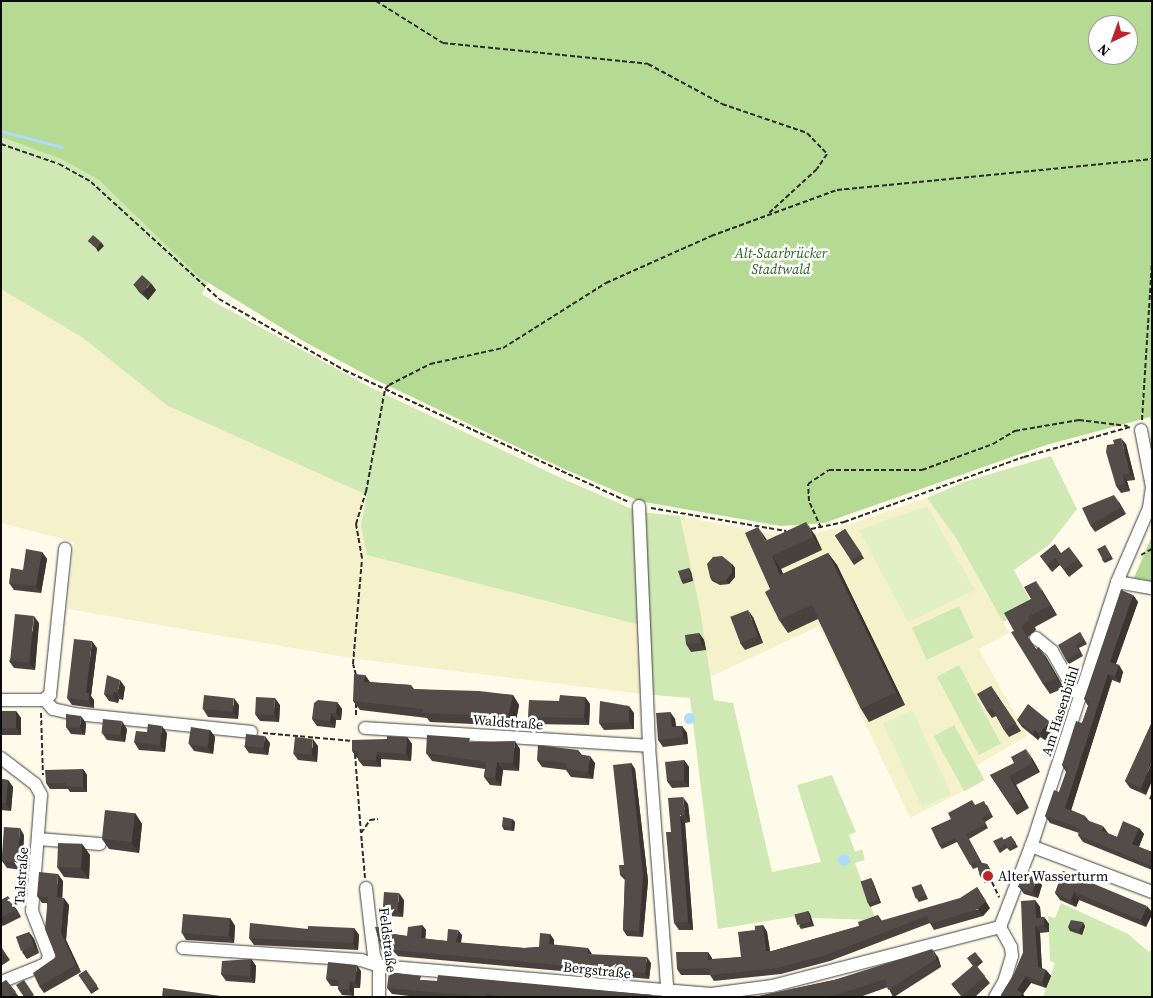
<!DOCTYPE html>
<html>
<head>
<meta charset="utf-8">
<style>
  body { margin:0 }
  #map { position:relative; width:1153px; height:998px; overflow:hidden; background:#fffbea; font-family:"Source Serif 4",serif }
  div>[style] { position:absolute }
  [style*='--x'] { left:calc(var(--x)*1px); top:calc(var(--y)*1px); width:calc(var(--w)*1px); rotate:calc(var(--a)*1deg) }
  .farmland>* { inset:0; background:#f5f1ca }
  .green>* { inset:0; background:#d0e9b4; transform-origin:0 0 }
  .forest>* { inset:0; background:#b4da93 }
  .pitch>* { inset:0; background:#e2f0c5; transform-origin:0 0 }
  .water>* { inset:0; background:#aeddf7 }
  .round { border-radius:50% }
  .stream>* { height:3px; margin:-1.5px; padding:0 1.5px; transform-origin:1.5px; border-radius:1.5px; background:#aeddf7 }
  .path>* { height:2px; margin-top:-1px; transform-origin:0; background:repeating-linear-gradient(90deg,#2d2d2d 0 5px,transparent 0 7.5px) }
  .roads { filter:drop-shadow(0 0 1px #3e3e3e) drop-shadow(0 0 1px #3e3e3e) }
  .minor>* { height:12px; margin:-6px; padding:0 6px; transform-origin:6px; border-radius:6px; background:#fff }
  .wall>* { inset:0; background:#48413e; transform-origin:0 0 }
  .shaded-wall>* { inset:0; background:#3b3532 }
  .building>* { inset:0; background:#544c48; transform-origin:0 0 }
  .dots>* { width:14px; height:14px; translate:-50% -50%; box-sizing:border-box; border:2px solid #fff; border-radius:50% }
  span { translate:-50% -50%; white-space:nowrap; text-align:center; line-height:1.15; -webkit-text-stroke:5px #fff; paint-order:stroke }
  .park-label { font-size:14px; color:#2b641b; font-style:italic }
  .street-label { font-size:14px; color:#0b0b0b }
  .poi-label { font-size:14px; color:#0b0b0b }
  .left { translate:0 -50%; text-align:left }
  .frame { position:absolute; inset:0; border:2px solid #0b0b0b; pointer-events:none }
  .north { position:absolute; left:1088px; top:15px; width:50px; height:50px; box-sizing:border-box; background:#fff; border:1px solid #9d9d9d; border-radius:50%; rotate:222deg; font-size:14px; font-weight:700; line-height:20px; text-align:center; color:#0b0b0b }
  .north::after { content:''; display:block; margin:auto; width:18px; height:22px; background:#bd212b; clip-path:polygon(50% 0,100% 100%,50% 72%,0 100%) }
</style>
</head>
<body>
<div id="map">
  <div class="farmland">
    <i style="clip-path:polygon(1px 289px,83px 338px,168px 406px,367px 495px,361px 526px,368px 555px,640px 625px,642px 694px,356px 659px,68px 609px,74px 542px,1px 523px)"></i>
    <i style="clip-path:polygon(927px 498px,956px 538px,1009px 633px,979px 649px,1027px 736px,977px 765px,985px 780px,910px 818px,819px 626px,710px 677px,700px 609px,680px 516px,781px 536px,799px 536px,839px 528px)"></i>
  </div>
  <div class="green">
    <i style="clip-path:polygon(1px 137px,61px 159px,99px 180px,208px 283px,202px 294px,216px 303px,370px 387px,561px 478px,639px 512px,680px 516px,700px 609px,714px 700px,733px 703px,772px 872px,821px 862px,797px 785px,832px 775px,856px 832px,849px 835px,855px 852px,862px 849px,865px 860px,855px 863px,876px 920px,811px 918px,810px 914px,718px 929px,690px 698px,642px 694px,640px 625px,367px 555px,361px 526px,367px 495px,168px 406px,83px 338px,1px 289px)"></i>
    <i style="clip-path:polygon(1051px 456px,1077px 509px,1049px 545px,1014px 570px,1032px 604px,1003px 622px,956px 538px,927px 498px,964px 482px)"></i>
    <i style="left:959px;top:606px;width:35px;height:52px;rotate:65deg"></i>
    <i style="left:959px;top:665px;width:89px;height:25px;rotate:62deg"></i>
    <i style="left:954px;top:725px;width:63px;height:23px;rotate:61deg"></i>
    <i style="clip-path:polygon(1061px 903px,1128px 934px,1149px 952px,1152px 949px,1152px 997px,1043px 997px,1055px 963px,1050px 961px,1048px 916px,1055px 918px)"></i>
  </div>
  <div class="forest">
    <i style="clip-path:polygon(evenodd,1px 1px,1152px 1px,1152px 427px,1150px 417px,1046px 445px,824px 523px,781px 526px,639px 501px,564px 469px,374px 379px,303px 341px,199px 277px,99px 180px,61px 159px,1px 137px,1px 1px,1098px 25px,1128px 25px,1128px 55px,1098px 55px,1098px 25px)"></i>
    <i style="clip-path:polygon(1152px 536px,1152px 581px,1134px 578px)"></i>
  </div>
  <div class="pitch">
    <i style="clip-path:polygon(927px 506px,975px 590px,908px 622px,859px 530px)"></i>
    <i style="left:912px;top:710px;width:93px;height:32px;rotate:65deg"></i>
  </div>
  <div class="water">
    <i class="round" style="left:683.5px;top:712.5px;width:11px;height:11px"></i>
    <i class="round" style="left:838px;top:854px;width:12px;height:12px"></i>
  </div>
  <div class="stream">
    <i style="--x:1;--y:131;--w:63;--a:14.7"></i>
  </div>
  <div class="path">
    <i style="--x:376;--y:1;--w:79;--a:32.1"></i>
    <i style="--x:443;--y:43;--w:206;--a:5.8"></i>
    <i style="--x:648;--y:64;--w:84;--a:28.4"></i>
    <i style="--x:722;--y:104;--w:90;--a:18.8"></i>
    <i style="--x:807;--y:133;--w:29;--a:46"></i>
    <i style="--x:827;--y:154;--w:18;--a:124"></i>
    <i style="--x:817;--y:169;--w:67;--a:137.4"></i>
    <i style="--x:1;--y:144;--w:61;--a:19"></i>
    <i style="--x:59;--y:164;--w:37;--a:29"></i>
    <i style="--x:91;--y:182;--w:173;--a:42.4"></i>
    <i style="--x:219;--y:299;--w:144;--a:29.6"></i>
    <i style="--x:344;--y:370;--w:314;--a:24.9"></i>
    <i style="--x:1142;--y:420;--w:158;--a:-86.4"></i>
    <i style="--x:651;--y:508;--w:137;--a:9.7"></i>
    <i style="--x:821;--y:528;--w:30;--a:-114"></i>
    <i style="--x:809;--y:501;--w:17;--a:-93"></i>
    <i style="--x:808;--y:484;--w:25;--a:-34"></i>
    <i style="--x:829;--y:470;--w:93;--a:0"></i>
    <i style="--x:922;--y:470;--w:76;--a:-20.1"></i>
    <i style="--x:993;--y:444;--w:26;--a:-31"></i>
    <i style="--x:1015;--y:431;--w:65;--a:-9.8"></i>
    <i style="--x:1079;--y:420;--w:49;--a:7"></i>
    <i style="--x:811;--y:529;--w:34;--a:-12"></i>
    <i style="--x:844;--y:522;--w:191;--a:-19.9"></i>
    <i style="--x:1024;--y:457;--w:110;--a:-15.8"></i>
    <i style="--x:1141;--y:555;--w:13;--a:-29"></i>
    <i style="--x:356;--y:675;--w:11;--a:-105"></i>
    <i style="--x:353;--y:664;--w:106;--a:-85.1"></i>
    <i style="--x:362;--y:558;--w:35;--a:-100"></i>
    <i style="--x:356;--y:524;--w:34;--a:-73"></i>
    <i style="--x:366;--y:492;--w:105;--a:-79.5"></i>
    <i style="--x:385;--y:389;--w:6;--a:-45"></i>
    <i style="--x:389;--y:385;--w:46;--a:-27.1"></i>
    <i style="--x:430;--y:364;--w:75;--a:-12.4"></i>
    <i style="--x:503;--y:348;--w:122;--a:-32.3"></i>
    <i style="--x:606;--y:283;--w:115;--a:-24.1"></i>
    <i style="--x:711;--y:236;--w:134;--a:-20.1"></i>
    <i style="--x:837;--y:190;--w:317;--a:-5.6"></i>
    <i style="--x:41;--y:713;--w:62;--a:88.2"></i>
    <i style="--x:356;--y:715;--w:12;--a:-90"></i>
    <i style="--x:263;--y:733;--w:90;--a:5.1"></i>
    <i style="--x:355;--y:754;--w:79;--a:85.7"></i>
    <i style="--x:365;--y:878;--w:45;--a:-95.1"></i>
    <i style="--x:361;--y:833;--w:16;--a:-55"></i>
    <i style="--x:370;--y:820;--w:8;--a:-7"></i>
    <i style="--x:992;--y:882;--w:17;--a:65"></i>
  </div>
  <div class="roads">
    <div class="minor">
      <i style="--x:639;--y:506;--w:240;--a:87.6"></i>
      <i style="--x:649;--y:746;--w:252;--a:85.7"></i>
      <i style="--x:1117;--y:582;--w:36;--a:10"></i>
      <i style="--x:1036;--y:638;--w:21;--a:39"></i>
      <i style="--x:1052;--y:651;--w:45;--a:60.6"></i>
      <i style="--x:1074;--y:690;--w:10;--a:37"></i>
      <i style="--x:1;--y:700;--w:42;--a:0"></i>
      <i style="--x:43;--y:700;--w:9;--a:-36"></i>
      <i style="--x:50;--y:695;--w:147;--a:-84.1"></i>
      <i style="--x:45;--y:700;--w:12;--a:48"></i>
      <i style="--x:53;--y:709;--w:23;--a:13"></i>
      <i style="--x:75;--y:714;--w:177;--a:5.8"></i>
      <i style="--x:365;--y:728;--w:285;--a:3.6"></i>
      <i style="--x:1;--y:758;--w:43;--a:37.4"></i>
      <i style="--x:35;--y:784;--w:13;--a:61"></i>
      <i style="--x:41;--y:795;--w:116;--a:94.4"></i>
      <i style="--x:32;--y:911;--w:47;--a:68.9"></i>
      <i style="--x:49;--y:955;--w:8;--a:104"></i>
      <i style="--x:47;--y:963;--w:7;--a:153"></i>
      <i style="--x:41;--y:966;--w:43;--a:158.2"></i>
      <i style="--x:38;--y:839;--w:62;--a:4.6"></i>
      <i style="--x:1031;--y:846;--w:129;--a:20.8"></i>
      <i style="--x:366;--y:888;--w:68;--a:83.3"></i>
      <i style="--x:374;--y:956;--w:11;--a:63"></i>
      <i style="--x:379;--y:966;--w:31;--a:90"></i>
      <i style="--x:183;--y:948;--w:178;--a:3.9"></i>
      <i style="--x:361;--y:960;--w:19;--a:18"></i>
      <i style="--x:379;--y:966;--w:333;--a:4.8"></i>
      <i style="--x:711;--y:994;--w:62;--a:-7.5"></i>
      <i style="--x:772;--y:986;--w:236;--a:-14.5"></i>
      <i style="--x:995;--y:997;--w:17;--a:-59"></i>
      <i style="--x:1004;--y:982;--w:27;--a:-73"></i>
      <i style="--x:1012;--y:956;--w:9;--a:-96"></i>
      <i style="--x:1011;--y:947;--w:23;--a:-119"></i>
      <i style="--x:1000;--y:927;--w:92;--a:-69"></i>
      <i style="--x:1033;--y:841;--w:272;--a:-72"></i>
      <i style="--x:1117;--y:582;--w:81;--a:-66.6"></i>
      <i style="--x:1149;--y:508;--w:21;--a:-82"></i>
      <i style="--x:1152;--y:487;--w:58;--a:-100.9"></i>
    </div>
  </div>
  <div class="wall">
    <i style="clip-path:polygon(134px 285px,156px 290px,148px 300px,139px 292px)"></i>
    <i style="clip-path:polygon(1126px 444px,1135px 480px,1127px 481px,1130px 491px,1121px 493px,1116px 486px)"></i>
    <i style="clip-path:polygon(1119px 502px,1126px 514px,1095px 532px,1090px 525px)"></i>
    <i style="left:845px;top:529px;width:35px;height:12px;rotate:57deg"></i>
    <i style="clip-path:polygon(815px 535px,822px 550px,781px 569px,783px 574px,828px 553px,837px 565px,905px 705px,869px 722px,861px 709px,818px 619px,788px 633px,779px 620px,770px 589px,767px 540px)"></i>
    <i style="clip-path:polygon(1105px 545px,1113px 559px,1105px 563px,1102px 560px)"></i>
    <i style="clip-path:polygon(42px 552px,47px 559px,41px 593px,14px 590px,9px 583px)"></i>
    <i style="clip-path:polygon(1061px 553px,1078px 559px,1083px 566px,1069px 577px,1060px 565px,1052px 572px,1040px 556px)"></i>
    <i style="clip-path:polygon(732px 564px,735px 568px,735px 577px,729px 584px,720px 585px,712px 581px,710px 577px)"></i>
    <i style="clip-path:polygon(689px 568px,691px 572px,693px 581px,683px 584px,681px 580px)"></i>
    <i style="clip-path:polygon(1042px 590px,1057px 615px,1035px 627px,1036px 630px,1028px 637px,1036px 649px,1046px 657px,1064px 688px,1050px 694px,1043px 684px,1014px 631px,1031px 599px)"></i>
    <i style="clip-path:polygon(1133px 595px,1138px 602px,1116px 664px,1119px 665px,1123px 672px,1120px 683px,1112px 680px,1071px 810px,1085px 816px,1089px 821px,1107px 833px,1117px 837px,1139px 828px,1144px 834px,1139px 847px,1152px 852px,1152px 870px,1083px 842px,1078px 835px,1079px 833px,1050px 823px,1045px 816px,1059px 792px,1066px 772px,1062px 765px,1082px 723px,1088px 706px,1084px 699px)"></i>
    <i style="clip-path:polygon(753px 617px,763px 643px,745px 650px,740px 643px)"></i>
    <i style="clip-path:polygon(39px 623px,35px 670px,14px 668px,9px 661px)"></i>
    <i style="clip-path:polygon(1080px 632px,1087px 644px,1079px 648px,1083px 656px,1069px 664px,1066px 660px)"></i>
    <i style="clip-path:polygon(699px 633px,704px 640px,706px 650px,691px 652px,686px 644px)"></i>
    <i style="clip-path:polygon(97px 648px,91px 696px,94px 700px,94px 708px,72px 705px,67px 698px)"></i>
    <i style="clip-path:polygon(365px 675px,370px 682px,411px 685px,414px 689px,513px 695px,519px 705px,515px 726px,430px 722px,427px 718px,360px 710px,353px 701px)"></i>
    <i style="clip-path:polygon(991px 686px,1021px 731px,1009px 737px,1004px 730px,996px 716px,992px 718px,987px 711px)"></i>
    <i style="clip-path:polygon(125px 687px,123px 700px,119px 699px,118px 703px,109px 701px,104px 694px)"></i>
    <i style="clip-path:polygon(585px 697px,590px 704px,589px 725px,533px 724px,528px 717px,559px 701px)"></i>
    <i style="clip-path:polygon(337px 702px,342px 709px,341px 720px,336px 720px,335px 728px,317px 726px,312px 719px)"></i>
    <i style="clip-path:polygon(239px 705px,238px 719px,208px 717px,203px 709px)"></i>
    <i style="clip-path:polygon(280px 705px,279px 722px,260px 721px,255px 714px)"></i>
    <i style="clip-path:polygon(1px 711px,16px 711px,21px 718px,21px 735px,1px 735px)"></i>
    <i style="clip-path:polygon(670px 712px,675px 719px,676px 726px,682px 726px,687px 733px,688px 744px,663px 747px,658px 740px)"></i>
    <i style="clip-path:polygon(634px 713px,634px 729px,604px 730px,599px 723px)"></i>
    <i style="clip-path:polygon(1017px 720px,1054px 728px,1045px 740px,1040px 737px,1038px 740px,1022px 727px)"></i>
    <i style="clip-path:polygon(1152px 722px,1146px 795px,1130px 788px,1125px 781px)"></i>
    <i style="clip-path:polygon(86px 723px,85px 735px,71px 734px,66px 727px)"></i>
    <i style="clip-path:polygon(127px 729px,125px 742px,107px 740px,102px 733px)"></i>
    <i style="clip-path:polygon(210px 730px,215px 737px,213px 754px,194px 751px,189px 744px)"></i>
    <i style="clip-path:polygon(147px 732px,167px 733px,165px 752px,139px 750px,134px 742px)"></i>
    <i style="clip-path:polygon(407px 737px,412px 744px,411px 761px,381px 759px,381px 767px,363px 766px,358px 760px,358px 758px,357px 758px,352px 751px,387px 739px)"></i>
    <i style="clip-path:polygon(472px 742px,520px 749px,519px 771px,503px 770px,501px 786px,490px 785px,484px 777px,485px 769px,432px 761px,426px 753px)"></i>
    <i style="clip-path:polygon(270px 743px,268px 755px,249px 753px,244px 746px)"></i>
    <i style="clip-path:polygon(318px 746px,317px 762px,298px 760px,293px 753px)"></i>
    <i style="clip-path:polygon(578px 750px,582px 755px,595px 763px,593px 779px,571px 777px,566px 770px,542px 767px,537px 760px)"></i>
    <i style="clip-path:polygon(1032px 758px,1040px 772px,1016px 785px,1029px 808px,1017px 815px,990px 775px)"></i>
    <i style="clip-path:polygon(684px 760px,689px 767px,689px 787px,672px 788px,667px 781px)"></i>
    <i style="clip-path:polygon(631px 763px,635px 769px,648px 881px,643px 937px,627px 936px,623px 930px,625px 880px,620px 875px,624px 865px)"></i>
    <i style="clip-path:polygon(83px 769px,87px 775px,87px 792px,70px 792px,68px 789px,50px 789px,46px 783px)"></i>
    <i style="clip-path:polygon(1px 779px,8px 780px,13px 787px,11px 811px,1px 810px)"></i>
    <i style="clip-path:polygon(688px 804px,690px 822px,685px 823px,693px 930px,679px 930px,674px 923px,671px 832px)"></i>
    <i style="clip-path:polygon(976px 805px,987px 805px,993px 817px,985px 822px,988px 828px,969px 839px,982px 863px,987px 864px,994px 876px,992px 882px,985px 883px,980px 876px,978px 867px,973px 869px,957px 842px,942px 849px,939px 845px,951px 819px)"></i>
    <i style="clip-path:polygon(135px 813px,142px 824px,139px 853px,109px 849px,102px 839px)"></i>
    <i style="clip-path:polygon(512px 819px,515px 822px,514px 831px,504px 830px,502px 826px)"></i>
    <i style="clip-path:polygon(24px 835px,22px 870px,7px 868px,2px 861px)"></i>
    <i style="clip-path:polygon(1011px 836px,1018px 847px,1010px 851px,1007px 848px,1000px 853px,998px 850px,1002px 837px,1004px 840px)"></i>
    <i style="clip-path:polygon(82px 844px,90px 855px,89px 879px,64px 877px,57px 867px)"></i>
    <i style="clip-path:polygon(1063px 871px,1152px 912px,1146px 927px,1079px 900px,1076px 907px,1060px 900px,1055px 893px)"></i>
    <i style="clip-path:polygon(871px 878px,873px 882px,881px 903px,870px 907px,868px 903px)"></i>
    <i style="clip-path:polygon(63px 881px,62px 898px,69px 905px,66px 940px,81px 972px,44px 993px,39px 986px,56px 957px,47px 903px,42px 903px,37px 896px)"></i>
    <i style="clip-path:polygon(921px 884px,923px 888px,928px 899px,919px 902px,917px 899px)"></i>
    <i style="clip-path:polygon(1042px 885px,1038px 898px,1024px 894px,1019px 887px)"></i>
    <i style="clip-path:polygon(1px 900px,13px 903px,21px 917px,3px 926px,1px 924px)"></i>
    <i style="clip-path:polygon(404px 900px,403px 917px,388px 916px,383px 909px)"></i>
    <i style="clip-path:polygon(1035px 900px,1040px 907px,1041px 917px,1044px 917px,1049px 924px,1049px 932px,1040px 933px,1042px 968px,1046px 970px,1051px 976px,1046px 988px,1031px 983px,1023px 994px,1025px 997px,1002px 997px,1001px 995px,1014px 974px,1023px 953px)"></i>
    <i style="clip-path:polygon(990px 908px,983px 916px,934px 930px,930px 923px,830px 961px,781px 974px,714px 981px,710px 975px,681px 975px,677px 969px,708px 952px,712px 959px,741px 957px,755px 930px,763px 925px,767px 932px,770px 951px,772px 951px,859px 926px,878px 915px,882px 921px)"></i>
    <i style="clip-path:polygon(808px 911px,810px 914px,814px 926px,801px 929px,799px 926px)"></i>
    <i style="clip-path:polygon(230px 918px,235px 926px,234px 943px,186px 940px,182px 933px)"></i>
    <i style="clip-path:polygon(422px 925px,426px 930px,425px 939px,447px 941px,462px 935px,461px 943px,524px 948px,539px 947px,550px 934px,554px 940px,554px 945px,592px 955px,651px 963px,649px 979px,385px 955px,381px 949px,388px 933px,407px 936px)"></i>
    <i style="clip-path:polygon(1085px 926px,1082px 935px,1070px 931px,1068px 927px)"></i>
    <i style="clip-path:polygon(354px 928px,359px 935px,358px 950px,254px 945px,249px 938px,308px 929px)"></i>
    <i style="clip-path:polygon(29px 932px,34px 939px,39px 953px,27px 959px,22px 952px)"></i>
    <i style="clip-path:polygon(1px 947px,10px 960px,1px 966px)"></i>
    <i style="clip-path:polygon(938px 957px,941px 967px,894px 997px,893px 997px,888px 987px,860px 997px,750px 997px,759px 996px,834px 980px)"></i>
    <i style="clip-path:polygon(967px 958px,980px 958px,983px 962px,977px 967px,990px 983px,975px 997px,962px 997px,952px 985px,973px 966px)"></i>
    <i style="clip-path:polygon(251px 959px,256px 966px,255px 983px,226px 981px,221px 974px)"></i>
    <i style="left:86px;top:970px;width:23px;height:9px;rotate:56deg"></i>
    <i style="clip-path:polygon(361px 971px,360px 988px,354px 988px,354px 996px,342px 995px,338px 989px,338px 986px,331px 986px,326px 979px)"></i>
    <i style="clip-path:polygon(6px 980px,19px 997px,1px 997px)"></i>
    <i style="clip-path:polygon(423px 980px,652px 995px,654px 997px,418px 997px,392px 994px,387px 988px)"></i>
  </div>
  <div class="shaded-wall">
    <i style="clip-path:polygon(101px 242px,104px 246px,98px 252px,96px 248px)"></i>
    <i style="clip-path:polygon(151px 283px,156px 290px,148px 300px,143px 293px)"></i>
    <i style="clip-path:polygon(1121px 438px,1126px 444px,1135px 480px,1130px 473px)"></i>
    <i style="clip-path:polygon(1123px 475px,1127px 481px,1130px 491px,1125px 484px)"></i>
    <i style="clip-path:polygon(1114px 495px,1119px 502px,1126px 514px,1121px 507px)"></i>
    <i style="clip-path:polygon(806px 522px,815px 535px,822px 550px,813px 537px)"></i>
    <i style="clip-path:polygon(758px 527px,767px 540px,765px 541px)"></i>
    <i style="clip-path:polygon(42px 552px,47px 559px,41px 593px,36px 586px)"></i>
    <i style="clip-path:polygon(828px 553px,837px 565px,905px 705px,896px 692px)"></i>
    <i style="clip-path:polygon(772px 556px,781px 569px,789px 587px,780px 575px)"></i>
    <i style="clip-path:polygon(732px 564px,735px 568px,735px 577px,729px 584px,726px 580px)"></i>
    <i style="clip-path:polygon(689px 568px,691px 572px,693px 581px,691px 578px)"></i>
    <i style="clip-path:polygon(1036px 581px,1042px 590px,1057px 615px,1050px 605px)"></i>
    <i style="clip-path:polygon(1133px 595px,1138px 602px,1114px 669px,1110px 662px)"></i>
    <i style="clip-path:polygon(748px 610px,753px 617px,763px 643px,758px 636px)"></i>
    <i style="clip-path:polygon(34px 616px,39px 623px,35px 670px,30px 663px)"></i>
    <i style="clip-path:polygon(699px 633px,704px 640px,706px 650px,701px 643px)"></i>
    <i style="clip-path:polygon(92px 641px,97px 648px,91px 696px,94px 700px,94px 708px,89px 701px,86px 693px)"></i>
    <i style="clip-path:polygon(1039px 647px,1046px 657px,1064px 688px,1057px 678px)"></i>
    <i style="clip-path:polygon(1119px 665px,1123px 672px,1120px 683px,1115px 676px)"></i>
    <i style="clip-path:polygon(1108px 674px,1112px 680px,1070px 814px,1065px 808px)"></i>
    <i style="clip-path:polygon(365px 675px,371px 684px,364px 682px)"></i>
    <i style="clip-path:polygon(120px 680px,125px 687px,123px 700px,118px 692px)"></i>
    <i style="clip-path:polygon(114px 692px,119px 699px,118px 703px,113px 695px)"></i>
    <i style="clip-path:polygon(513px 695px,519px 705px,515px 726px,508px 716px)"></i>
    <i style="clip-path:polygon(585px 697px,590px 704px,589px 725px,584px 718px)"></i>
    <i style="clip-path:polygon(234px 698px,239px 705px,238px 719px,233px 712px)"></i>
    <i style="clip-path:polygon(275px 698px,280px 705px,279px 722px,274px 715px)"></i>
    <i style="clip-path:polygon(337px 702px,342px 709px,341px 720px,336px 713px)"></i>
    <i style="clip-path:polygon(629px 706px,634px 713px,634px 729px,629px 722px)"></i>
    <i style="clip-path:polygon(16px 711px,21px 718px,21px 735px,16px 728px)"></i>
    <i style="clip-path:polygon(670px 712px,675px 719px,677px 734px,672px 727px)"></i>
    <i style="clip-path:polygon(331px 713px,336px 720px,335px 728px,330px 721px)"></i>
    <i style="clip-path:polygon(81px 716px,86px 723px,85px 735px,80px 728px)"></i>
    <i style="clip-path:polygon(122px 721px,127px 729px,125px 742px,120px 735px)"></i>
    <i style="clip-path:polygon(1049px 721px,1054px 728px,1045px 740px,1040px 733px)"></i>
    <i style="clip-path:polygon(162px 726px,167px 733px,165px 752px,160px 745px)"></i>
    <i style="clip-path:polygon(682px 726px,687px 733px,688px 744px,683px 737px)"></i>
    <i style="clip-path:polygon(210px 730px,215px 737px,213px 754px,208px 747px)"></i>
    <i style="clip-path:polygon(1035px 730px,1040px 737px,1038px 740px,1033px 733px)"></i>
    <i style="clip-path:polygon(265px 736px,270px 743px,268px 755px,263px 748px)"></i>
    <i style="clip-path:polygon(407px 737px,412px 744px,411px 761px,406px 754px)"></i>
    <i style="clip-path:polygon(313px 739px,318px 746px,317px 762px,312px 755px)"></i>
    <i style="clip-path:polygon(515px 741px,520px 749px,519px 771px,513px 763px)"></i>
    <i style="clip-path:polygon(1026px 749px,1032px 758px,1040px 772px,1033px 763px)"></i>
    <i style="clip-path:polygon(377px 752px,381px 759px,381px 767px,376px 760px)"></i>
    <i style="clip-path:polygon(590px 756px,595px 763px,593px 779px,588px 772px)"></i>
    <i style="clip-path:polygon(684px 760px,689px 767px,689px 787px,684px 780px)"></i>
    <i style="clip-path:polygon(497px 762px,503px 770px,501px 786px,495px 778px)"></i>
    <i style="clip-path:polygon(1152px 762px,1152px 781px,1146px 795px,1141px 788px)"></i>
    <i style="clip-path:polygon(631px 763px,635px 769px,648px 881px,643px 937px,639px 931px)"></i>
    <i style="clip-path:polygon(83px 769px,87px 775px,87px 792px,83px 787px)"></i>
    <i style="clip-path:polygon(1009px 776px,1016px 785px,1029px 808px,1022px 799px)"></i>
    <i style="clip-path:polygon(8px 780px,13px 787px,11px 811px,6px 803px)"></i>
    <i style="clip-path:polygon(683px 797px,688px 804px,690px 822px,685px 815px)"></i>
    <i style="clip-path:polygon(135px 813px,142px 824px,139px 853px,131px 842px)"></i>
    <i style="clip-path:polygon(680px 815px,685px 823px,693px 930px,688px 922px)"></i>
    <i style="clip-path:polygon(512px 819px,515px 822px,514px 831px,511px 828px)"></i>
    <i style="clip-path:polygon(1103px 826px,1108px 833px,1106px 837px,1101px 830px)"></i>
    <i style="clip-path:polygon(20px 828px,24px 835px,22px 870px,17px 863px)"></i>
    <i style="clip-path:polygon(1139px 828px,1144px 834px,1137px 851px,1132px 844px)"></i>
    <i style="clip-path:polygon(82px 844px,90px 855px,89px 879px,81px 868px)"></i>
    <i style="clip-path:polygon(987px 864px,994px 876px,992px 882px,987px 874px)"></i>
    <i style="clip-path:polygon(58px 874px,63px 881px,62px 904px,57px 897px)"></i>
    <i style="clip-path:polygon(871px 878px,873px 882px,881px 903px,878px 900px)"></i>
    <i style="clip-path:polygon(1037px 878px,1042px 885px,1038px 898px,1033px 891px)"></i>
    <i style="clip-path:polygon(977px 887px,990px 908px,983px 916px,978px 909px)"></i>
    <i style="clip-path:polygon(1074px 892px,1079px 900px,1076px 907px,1071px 900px)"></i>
    <i style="clip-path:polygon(399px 893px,404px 900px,403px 917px,398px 910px)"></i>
    <i style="clip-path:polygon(8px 896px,13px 903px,21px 917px,16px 910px)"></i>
    <i style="clip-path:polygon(64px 898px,69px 905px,66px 940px,81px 972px,76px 965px,61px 933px)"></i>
    <i style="clip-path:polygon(1035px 900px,1040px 907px,1041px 924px,1036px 918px)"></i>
    <i style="clip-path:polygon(1147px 906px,1152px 912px,1152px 915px,1146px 927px,1141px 920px)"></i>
    <i style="clip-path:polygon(808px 911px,810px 914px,814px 926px,811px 922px)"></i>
    <i style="clip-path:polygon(1044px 917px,1049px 924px,1049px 932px,1044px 925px)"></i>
    <i style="clip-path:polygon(230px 918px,235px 926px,234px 943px,229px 936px)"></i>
    <i style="clip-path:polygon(1083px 922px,1085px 926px,1082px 935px,1079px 931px)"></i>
    <i style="clip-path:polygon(422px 925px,426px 930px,425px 944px,421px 938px)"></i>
    <i style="clip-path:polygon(763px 925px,767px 932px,771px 958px,766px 951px)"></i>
    <i style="clip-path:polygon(1035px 926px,1040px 933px,1042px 973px,1038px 967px)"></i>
    <i style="clip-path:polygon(384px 927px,388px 933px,387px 939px,383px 933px)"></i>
    <i style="clip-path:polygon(354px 928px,359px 935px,358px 950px,353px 943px)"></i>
    <i style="clip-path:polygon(458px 930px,462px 935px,460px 948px,456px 942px)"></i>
    <i style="clip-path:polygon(29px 932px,34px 939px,39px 953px,34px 946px)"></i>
    <i style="clip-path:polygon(550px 934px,554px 940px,553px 950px,549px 944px)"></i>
    <i style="clip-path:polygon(588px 948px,592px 954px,588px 954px)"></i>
    <i style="clip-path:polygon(932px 949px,938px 957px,941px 967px,936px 959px)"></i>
    <i style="clip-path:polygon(708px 952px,712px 958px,712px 966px,708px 960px)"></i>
    <i style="clip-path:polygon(647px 957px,651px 963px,649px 979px,645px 973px)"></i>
    <i style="clip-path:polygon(251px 959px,256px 966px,255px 983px,250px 976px)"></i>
    <i style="clip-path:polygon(357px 965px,361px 971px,360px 988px,355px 982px)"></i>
    <i style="clip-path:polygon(1046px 970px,1051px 976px,1046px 988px,1042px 982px)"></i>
    <i style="clip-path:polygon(1026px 976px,1031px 983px,1023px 994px,1025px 997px,1020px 997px,1017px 990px)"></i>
    <i style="clip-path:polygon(350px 981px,354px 988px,354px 996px,349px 990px)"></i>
  </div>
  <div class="building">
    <i style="left:93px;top:235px;width:11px;height:8px;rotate:41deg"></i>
    <i style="left:142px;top:275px;width:12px;height:13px;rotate:42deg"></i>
    <i style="clip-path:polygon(1121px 438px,1130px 473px,1123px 475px,1125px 484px,1116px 486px,1106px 452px,1107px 445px,1114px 444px,1113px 440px)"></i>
    <i style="clip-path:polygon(1114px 495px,1121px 507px,1090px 525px,1082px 508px)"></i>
    <i style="clip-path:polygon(806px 522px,813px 537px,772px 556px,780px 575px,828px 553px,896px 692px,861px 709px,812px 605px,779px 620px,765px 592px,770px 589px,745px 533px,758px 527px,765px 541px)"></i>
    <i style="left:845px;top:529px;width:30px;height:12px;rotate:56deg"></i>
    <i style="clip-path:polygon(1055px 544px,1061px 553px,1069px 547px,1078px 559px,1064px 569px,1055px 558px,1047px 565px,1040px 556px)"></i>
    <i style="left:1105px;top:545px;width:13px;height:9px;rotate:61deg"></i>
    <i style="clip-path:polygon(26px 549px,42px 552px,36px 586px,9px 583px,11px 568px,23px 570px)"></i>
    <i style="clip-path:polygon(722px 556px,732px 564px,732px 573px,726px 580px,718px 582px,710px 577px,707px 564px,713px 557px)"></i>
    <i style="clip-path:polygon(689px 568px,691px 578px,681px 580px,678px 571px)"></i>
    <i style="clip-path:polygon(1036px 581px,1050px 605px,1028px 617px,1029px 620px,1021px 627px,1036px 649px,1039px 647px,1057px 678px,1043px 684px,1011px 632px,1014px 631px,1004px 613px,1031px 599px,1024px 587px)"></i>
    <i style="clip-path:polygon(1121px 590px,1133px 595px,1110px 662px,1119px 665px,1115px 676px,1108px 674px,1065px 808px,1085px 816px,1084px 819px,1103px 826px,1101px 830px,1117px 837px,1123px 821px,1139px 828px,1132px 844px,1152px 852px,1152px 866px,1078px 835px,1080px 830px,1072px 825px,1045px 816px,1054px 790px,1059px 792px,1065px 777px,1068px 767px,1062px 765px,1076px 721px,1082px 723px,1090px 701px,1084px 699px)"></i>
    <i style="left:748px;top:610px;width:28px;height:19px;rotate:69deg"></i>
    <i style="left:15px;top:614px;width:19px;height:47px;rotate:6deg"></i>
    <i style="clip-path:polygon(1080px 632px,1084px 640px,1076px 645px,1080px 652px,1066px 660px,1058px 645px)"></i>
    <i style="clip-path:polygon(699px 633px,701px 643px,686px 644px,685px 635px)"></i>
    <i style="clip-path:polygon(74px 639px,92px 641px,86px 693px,89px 693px,89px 701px,67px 698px)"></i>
    <i style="clip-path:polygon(354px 674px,365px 675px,364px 682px,411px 685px,411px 689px,479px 691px,513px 695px,508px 716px,423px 713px,423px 709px,353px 701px)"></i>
    <i style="clip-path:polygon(107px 675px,120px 680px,118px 692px,114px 692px,113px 695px,104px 694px)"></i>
    <i style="clip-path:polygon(991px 686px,1016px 723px,1004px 730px,992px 708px,987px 711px,977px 694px)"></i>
    <i style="left:204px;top:695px;width:30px;height:14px;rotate:6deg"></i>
    <i style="clip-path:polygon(560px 695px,585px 697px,584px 718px,528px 717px,529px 700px,559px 701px)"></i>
    <i style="left:256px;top:697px;width:19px;height:17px;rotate:3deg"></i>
    <i style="clip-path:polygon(318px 700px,337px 702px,336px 713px,331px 713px,330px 721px,312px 719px,314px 703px)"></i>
    <i style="clip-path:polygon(600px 701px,629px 706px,629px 722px,599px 723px)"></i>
    <i style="clip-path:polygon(1028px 704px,1049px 721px,1040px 733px,1035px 730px,1033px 733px,1017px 720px)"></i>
    <i style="left:1px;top:711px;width:15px;height:17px"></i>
    <i style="clip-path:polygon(670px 712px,672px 727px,682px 726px,683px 737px,658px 740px,656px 713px)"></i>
    <i style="clip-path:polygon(66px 714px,81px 716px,80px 728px,66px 727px)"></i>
    <i style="left:103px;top:719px;width:19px;height:14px;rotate:6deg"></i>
    <i style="clip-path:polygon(1152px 722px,1152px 762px,1141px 788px,1125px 781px)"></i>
    <i style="clip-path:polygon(148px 724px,162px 726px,160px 745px,134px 742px,136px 731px,147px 732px)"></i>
    <i style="left:191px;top:727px;width:19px;height:17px;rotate:9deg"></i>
    <i style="left:246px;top:734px;width:19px;height:12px;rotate:6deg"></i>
    <i style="clip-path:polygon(427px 735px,470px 738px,469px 742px,515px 741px,513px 763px,497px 762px,495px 778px,484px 777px,486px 762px,426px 753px)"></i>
    <i style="clip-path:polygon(387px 736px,407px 737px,406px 754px,377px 752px,376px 760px,358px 760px,358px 751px,352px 751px,352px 740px,387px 739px)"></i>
    <i style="left:295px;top:737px;width:18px;height:16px;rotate:6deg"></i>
    <i style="clip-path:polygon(538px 745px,578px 750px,578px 754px,590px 756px,588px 772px,566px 769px,567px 763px,537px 760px)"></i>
    <i style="clip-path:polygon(1026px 749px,1033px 763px,1009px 776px,1022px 799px,1010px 805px,990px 775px,1014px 763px,1011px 757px)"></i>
    <i style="clip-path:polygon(684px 760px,684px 780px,667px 781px,665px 762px)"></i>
    <i style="clip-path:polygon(631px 763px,643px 875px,639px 931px,623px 930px,625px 874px,620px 875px,619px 865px,624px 865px,613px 765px)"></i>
    <i style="clip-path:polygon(83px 769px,83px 787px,66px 786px,66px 783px,46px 783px,45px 770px)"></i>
    <i style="clip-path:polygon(1px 779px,8px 780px,6px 803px,1px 803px)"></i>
    <i style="clip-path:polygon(1152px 792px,1152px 800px,1149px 799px)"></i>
    <i style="clip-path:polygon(683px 797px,685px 815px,680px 815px,688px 922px,674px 923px,666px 832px,671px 832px,668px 798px)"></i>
    <i style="clip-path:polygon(972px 800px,975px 805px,984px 801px,990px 813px,982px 818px,985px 824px,966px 834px,980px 860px,970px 865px,955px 838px,939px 845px,931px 828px,951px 819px,948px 813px)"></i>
    <i style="left:105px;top:810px;width:30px;height:29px;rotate:6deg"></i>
    <i style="clip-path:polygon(503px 817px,512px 819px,511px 828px,502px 826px)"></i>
    <i style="left:4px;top:827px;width:16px;height:34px;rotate:4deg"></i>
    <i style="clip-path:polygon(1011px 836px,1016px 843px,1008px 848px,1005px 844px,998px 850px,993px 841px,1002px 837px,1003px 840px)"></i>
    <i style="left:58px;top:843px;width:24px;height:24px;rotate:2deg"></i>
    <i style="clip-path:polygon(976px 862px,987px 864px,989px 868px,987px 874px,980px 876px)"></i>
    <i style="clip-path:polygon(1063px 871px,1147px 906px,1141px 920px,1074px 892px,1071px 900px,1055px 893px)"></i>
    <i style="clip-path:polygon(39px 872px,58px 874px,57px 897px,64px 898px,61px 933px,76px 965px,39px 986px,33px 973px,56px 957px,45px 929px,48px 897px,37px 896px)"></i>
    <i style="left:1023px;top:873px;width:15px;height:15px;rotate:20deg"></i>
    <i style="left:871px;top:878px;width:23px;height:11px;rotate:72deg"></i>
    <i style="left:921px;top:884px;width:12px;height:10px;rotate:70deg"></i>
    <i style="clip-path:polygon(977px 887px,986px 901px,978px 909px,930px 924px,927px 916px,826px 955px,777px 968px,710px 975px,709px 968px,677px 969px,676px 952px,708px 952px,708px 960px,741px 957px,738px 932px,755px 930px,755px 926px,763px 925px,766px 951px,772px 951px,859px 926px,858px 922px,878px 915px,880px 921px,960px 898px)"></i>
    <i style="left:384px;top:892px;width:15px;height:17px;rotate:4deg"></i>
    <i style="clip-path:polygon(8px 896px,16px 910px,1px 917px,1px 900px)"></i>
    <i style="clip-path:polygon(1035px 900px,1036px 918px,1044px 917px,1044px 925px,1035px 926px,1038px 967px,1046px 970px,1042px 982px,1026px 976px,1017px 990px,1022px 993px,1020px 997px,1003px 997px,1001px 995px,1014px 974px,1023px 953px,1021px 901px)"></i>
    <i style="left:808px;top:911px;width:11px;height:14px;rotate:75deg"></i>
    <i style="left:183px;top:914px;width:47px;height:19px;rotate:5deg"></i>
    <i style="clip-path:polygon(1071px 920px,1083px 922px,1079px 931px,1068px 927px)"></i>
    <i style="clip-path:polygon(250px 923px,308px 929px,308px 926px,354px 928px,353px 943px,249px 938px)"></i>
    <i style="clip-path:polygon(422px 925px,421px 938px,447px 941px,448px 929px,458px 930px,456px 942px,524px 948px,539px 947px,540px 933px,550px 934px,549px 944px,588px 948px,588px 954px,647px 957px,645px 973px,381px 949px,375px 927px,384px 927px,383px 933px,407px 936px,408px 927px)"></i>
    <i style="left:29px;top:932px;width:15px;height:14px;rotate:70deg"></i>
    <i style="clip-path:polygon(1px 947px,5px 953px,1px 956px)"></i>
    <i style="clip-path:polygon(932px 949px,936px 959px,888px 990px,885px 979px,845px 992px,825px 997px,750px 997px,759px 996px,834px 980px)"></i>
    <i style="clip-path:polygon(975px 952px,980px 958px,973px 965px,967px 958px)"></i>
    <i style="clip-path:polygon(251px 959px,250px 976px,221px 974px,222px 961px)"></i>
    <i style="clip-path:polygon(328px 962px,357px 965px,355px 982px,350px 981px,349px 990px,338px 989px,339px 980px,326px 979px)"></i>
    <i style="left:975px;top:964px;width:16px;height:31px;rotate:50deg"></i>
    <i style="left:86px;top:970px;width:19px;height:9px;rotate:54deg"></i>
    <i style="clip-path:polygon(389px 972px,421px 976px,420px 980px,429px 981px,437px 981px,438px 975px,652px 995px,652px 997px,507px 997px,486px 994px,485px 997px,474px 997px,474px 996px,387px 988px)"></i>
    <i style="clip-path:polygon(6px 980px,16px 992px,9px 997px,1px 997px,1px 983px)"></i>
    <i style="clip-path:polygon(24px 980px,34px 995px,32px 997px,24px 997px,16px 985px)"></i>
    <i style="clip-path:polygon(163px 988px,228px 997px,162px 997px)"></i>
  </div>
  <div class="dots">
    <i style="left:988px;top:876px;background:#bd212b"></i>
  </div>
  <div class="park-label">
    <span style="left:781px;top:261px">Alt-Saarbrücker<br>Stadtwald</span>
  </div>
  <div class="street-label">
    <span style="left:1060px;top:711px;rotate:-72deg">Am Hasenbühl</span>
    <span style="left:508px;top:722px;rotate:4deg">Waldstraße</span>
    <span style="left:21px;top:876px;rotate:-86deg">Talstraße</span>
    <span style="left:388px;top:940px;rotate:83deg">Feldstraße</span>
    <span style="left:597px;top:970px;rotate:6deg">Bergstraße</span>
  </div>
  <div class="poi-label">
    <span class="left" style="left:998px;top:876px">Alter Wasserturm</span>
  </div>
  <div class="frame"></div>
  <div class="north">N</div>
</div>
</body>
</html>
